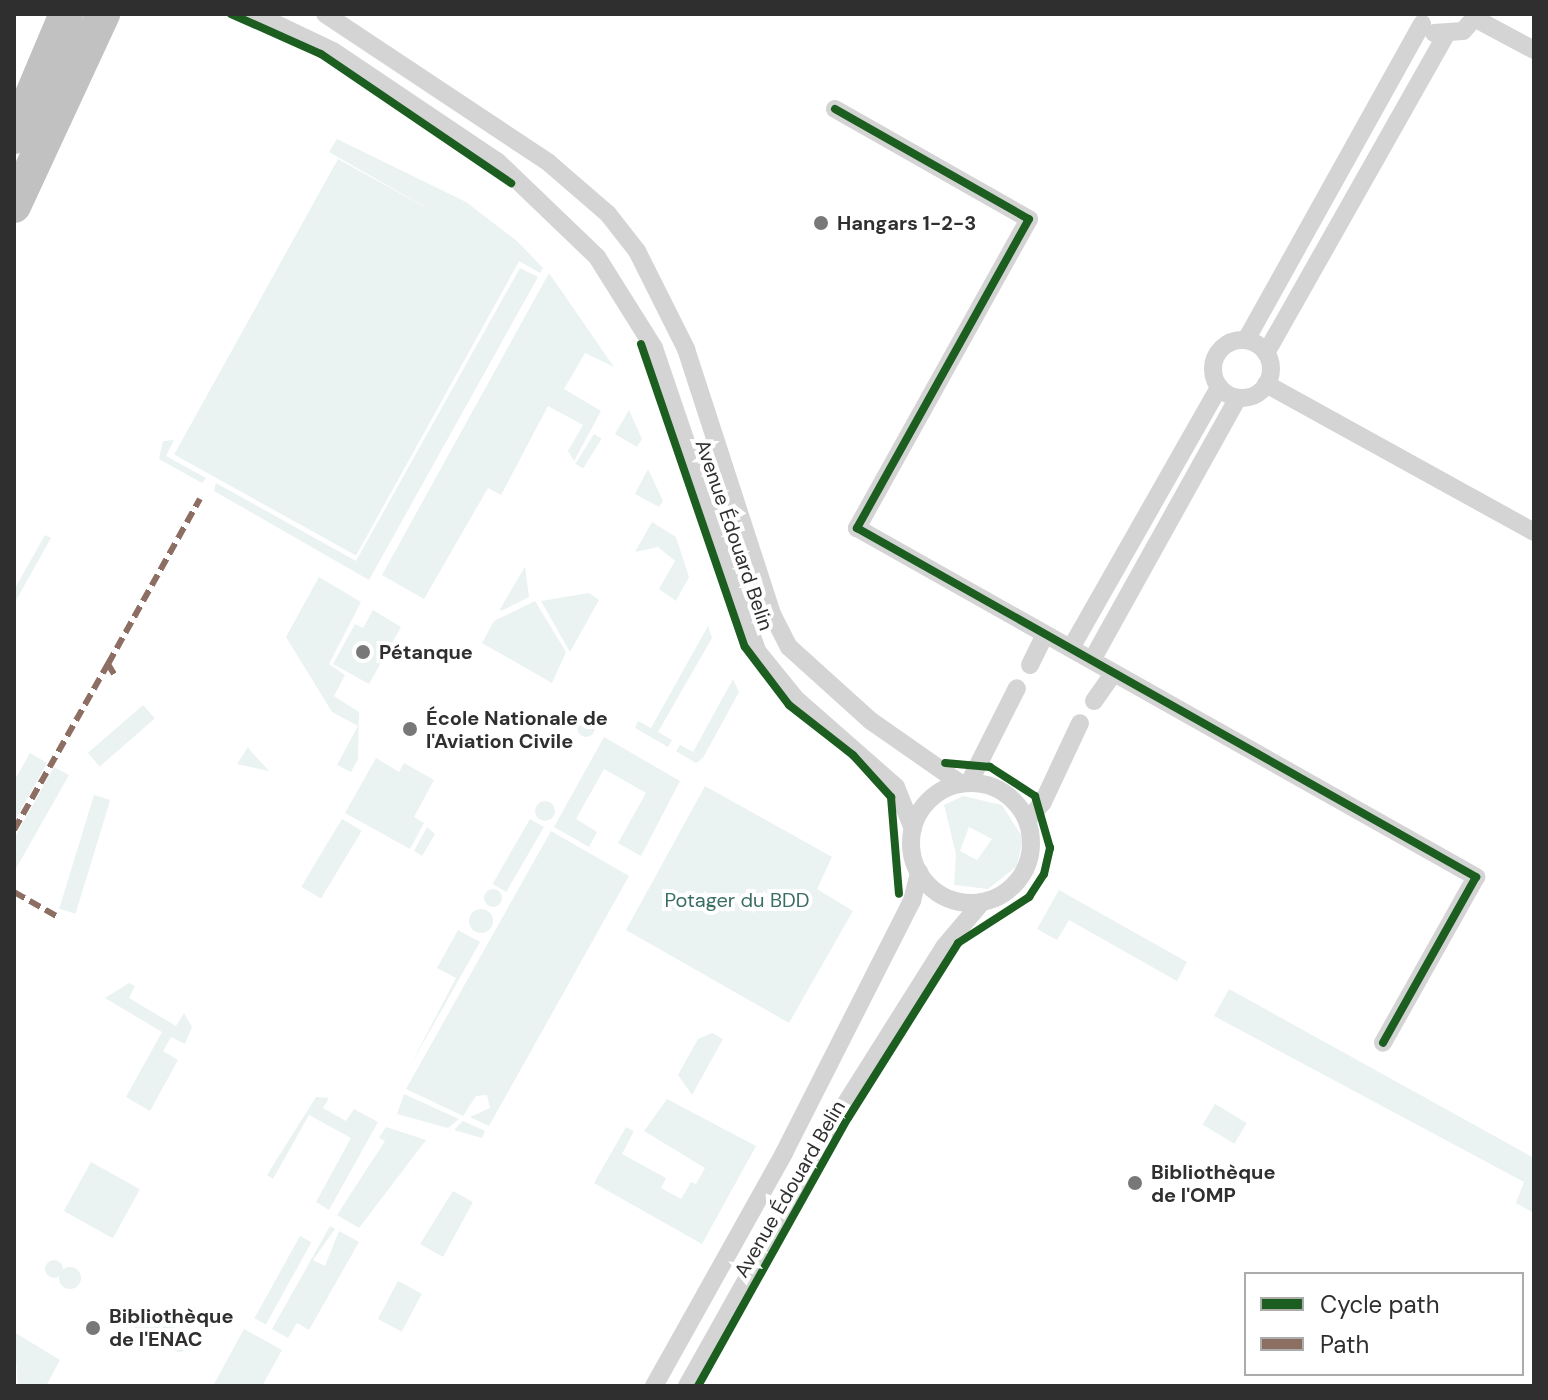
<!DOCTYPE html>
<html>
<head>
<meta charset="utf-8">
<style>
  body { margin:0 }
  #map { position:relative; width:1548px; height:1400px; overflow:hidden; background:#fff; font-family:"DM Sans",sans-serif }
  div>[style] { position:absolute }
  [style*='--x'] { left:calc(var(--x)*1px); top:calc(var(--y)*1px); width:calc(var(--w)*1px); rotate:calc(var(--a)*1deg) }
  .green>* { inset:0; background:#eaf3f1; transform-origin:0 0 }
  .round { border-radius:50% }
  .street>* { height:18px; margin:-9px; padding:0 9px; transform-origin:9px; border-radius:9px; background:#d4d4d4 }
  .street>.ring { margin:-9px; padding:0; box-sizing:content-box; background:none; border:18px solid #d4d4d4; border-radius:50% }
  .highway>* { height:34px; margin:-17px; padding:0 17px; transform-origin:17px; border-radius:17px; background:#c1c1c1 }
  .quiet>* { height:6px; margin-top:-3px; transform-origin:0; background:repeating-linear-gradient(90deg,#8d6e63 0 12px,transparent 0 18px) }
  .cycleway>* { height:8px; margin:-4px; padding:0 4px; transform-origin:4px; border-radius:4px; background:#1b5e20 }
  .dots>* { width:22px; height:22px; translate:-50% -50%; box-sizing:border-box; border:4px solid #fff; border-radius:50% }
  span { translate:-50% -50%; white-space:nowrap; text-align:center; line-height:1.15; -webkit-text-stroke:8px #fff; paint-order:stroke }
  .poi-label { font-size:20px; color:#2f2f2f; font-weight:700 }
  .left { translate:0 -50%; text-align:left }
  .street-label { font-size:20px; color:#2f2f2f }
  .park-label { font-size:20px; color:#396e64 }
  .frame { position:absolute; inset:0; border:16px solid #2f2f2f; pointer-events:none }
  .legend { position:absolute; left:1244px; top:1272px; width:280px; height:104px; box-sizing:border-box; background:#fff; border:2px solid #acacac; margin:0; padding:10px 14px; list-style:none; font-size:24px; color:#2f2f2f }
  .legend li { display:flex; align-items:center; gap:16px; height:40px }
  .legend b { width:40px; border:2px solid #acacac }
</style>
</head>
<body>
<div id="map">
  <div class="green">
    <i style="clip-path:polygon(337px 139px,466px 202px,517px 241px,543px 268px,540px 273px,329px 152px)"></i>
    <i style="left:338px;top:159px;width:208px;height:338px;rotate:29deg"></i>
    <i style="clip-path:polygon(520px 268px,538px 277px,369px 580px,214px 491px,216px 483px,356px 561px)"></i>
    <i style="clip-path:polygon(549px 273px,614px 367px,585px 353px,564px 389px,601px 411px,574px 461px,568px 451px,583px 425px,548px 406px,501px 495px,488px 488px,424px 599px,382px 575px)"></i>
    <i style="clip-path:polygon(629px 410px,642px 439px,637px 447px,615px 434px)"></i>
    <i style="left:594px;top:434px;width:9px;height:35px;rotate:32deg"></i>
    <i style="clip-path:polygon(174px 440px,166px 456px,206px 478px,202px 483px,159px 459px,163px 441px)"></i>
    <i style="clip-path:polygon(648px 469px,663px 501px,659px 507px,635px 494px)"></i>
    <i style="clip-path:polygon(652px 522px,676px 537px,689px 577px,676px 601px,659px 589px,675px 561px,658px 547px,635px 552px)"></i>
    <i style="clip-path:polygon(45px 535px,51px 538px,14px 604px,14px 590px)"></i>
    <i style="clip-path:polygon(525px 567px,529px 597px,501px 611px,500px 609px)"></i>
    <i style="clip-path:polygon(319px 577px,361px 602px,329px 664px,345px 675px,334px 696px,359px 712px,358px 759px,351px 772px,337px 765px,358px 726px,332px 712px,286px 637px)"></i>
    <i style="clip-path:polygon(589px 593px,599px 600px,570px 652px,541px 601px)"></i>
    <i style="clip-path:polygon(535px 601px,566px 652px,552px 683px,482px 643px,494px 621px)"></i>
    <i style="clip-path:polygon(373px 610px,401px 627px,369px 684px,333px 664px,355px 624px,363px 628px)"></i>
    <i style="clip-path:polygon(708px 626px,712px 638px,658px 732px,672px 740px,668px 747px,635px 728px,638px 721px,651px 728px)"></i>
    <i style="clip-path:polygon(733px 679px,739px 692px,703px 758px,696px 763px,676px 751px,680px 745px,693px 752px)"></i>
    <i style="left:143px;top:705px;width:18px;height:73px;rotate:49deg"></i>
    <i class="round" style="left:577px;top:719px;width:18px;height:18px"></i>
    <i style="clip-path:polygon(604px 737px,680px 781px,641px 856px,618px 843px,646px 793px,604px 769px,576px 819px,597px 832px,589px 847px,554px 827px)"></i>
    <i style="clip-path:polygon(248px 747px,250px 750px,269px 771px,237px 764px)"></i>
    <i style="clip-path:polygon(30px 753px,47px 763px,14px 822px,14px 781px)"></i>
    <i style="clip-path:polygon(376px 758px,399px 772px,404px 763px,434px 780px,414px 817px,424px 823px,410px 849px,345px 813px)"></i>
    <i style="clip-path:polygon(54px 767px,69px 775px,14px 872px,14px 839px)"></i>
    <i style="clip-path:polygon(705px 786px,832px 857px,817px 889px,853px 911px,789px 1023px,626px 930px)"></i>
    <i style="left:94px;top:795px;width:17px;height:119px;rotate:17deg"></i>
    <i style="clip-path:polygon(evenodd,963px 796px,1002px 805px,1023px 838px,1017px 866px,988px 889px,954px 885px,956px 854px,944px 805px,963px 796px,969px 827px,992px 839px,977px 860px,960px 851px,969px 827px)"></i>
    <i class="round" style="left:535px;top:801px;width:20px;height:20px"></i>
    <i style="left:342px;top:819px;width:23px;height:79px;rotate:31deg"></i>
    <i style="left:530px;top:819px;width:16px;height:75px;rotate:30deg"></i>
    <i style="clip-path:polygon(427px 827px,435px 834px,422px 856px,414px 851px)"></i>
    <i style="clip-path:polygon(551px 831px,629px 876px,489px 1126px,470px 1117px,490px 1108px,487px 1095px,476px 1096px,463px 1116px,406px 1089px)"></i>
    <i class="round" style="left:484px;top:889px;width:18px;height:18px"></i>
    <i style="clip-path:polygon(1059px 890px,1187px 962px,1177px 981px,1069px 920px,1057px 940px,1037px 929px)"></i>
    <i class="round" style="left:469px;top:909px;width:24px;height:24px"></i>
    <i style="clip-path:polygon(458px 930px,480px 942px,409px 1068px,456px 978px,437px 968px)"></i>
    <i style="clip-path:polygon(129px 983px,135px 986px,129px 998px,176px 1026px,184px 1013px,192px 1027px,185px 1044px,171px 1037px,163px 1051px,178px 1060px,150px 1111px,126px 1097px,162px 1032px,105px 998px)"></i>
    <i style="clip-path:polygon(1229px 989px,1534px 1158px,1534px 1213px,1516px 1203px,1524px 1182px,1214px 1016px)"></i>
    <i style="clip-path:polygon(712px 1033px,723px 1039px,692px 1095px,678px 1075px,698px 1039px)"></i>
    <i style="clip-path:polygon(404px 1094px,459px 1119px,448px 1128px,397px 1114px)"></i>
    <i style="clip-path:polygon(316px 1097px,329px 1098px,323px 1108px,346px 1121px,354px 1109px,378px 1122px,329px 1210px,316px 1202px,351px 1138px,309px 1115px,273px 1179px,267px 1175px)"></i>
    <i style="clip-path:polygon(667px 1099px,756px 1146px,702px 1244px,594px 1183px,626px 1127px,634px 1131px,622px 1154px,666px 1178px,661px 1188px,681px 1199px,691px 1182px,696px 1184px,705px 1168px,644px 1131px)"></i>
    <i style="left:1215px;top:1104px;width:37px;height:24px;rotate:31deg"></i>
    <i style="clip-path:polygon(463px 1121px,485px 1131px,482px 1138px,454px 1130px)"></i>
    <i style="clip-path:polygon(386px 1127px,426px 1140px,359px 1228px,337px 1215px,385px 1141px,379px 1138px)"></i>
    <i style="left:91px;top:1162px;width:56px;height:56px;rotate:29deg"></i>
    <i style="clip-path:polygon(453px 1191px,473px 1202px,443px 1257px,420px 1244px)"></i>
    <i style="clip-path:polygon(330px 1226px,335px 1229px,313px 1260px,325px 1266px,339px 1231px,359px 1242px,309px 1330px,297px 1323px,288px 1338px,272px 1329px)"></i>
    <i style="left:300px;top:1236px;width:13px;height:94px;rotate:29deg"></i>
    <i class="round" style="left:45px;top:1260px;width:18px;height:18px"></i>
    <i class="round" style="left:59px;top:1267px;width:22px;height:22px"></i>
    <i style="left:398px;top:1281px;width:27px;height:43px;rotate:28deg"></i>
    <i class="round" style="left:132px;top:1312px;width:18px;height:18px"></i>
    <i style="clip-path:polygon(153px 1316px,164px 1322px,160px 1332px,166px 1323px,177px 1329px,166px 1348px,143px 1335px)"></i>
    <i style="clip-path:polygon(244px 1329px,282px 1350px,262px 1386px,213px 1386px)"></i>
    <i style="clip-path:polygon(14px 1332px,60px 1360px,46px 1386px,18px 1386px)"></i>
    <i class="round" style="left:170px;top:1334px;width:18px;height:18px"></i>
  </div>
  <div class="street">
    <i style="--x:255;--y:14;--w:86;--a:25.4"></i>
    <i style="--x:333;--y:51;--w:197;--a:33.9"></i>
    <i style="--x:497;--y:161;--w:139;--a:43.8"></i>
    <i style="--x:597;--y:257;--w:107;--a:57.9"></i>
    <i style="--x:654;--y:348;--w:320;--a:71.2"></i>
    <i style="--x:757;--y:651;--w:62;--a:50.9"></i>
    <i style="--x:796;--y:699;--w:133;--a:41.3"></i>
    <i style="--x:896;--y:787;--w:45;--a:68"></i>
    <i style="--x:325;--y:14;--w:269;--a:33.6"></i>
    <i style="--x:549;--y:163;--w:78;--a:40.8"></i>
    <i style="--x:608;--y:214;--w:47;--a:51.9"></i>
    <i style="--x:637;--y:251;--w:110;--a:63.4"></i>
    <i style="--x:686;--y:349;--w:281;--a:72"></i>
    <i style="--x:773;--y:616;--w:35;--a:63"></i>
    <i style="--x:789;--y:647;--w:110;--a:42.1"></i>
    <i style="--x:871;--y:721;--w:108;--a:34.9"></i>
    <i style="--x:1476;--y:19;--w:66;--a:28.1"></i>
    <i style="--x:1434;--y:33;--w:29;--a:-4"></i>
    <i style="--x:1463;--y:31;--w:23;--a:-49"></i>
    <i style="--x:835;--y:109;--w:223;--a:29.6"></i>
    <i style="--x:1029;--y:219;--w:354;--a:119.1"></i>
    <i style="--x:857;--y:528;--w:711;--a:29.41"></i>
    <i style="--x:1476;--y:877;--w:190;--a:119.3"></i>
    <i style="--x:1246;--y:340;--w:362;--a:-60.9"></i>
    <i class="ring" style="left:1213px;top:340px;width:40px;height:40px"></i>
    <i style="--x:1266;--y:353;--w:364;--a:-60.5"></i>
    <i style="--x:1266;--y:384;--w:306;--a:28.9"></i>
    <i style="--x:1071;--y:648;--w:300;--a:-60.4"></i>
    <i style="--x:1092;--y:660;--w:300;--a:-60.9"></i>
    <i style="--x:1030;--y:665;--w:34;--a:-64"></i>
    <i style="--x:1094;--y:701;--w:32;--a:-55"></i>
    <i style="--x:969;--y:783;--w:106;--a:-63.2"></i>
    <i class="ring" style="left:911px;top:783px;width:102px;height:102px"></i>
    <i style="--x:1027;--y:820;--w:24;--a:-48"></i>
    <i style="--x:1043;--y:802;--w:87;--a:-64.9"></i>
    <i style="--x:654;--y:1386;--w:267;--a:-60.8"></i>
    <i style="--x:784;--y:1153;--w:283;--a:-63.1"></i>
    <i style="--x:912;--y:901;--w:30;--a:-76"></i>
    <i style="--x:687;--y:1386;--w:312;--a:-60.8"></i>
    <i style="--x:839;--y:1114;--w:197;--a:-57.8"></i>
    <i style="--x:944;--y:947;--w:59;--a:-49.8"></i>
  </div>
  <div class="highway">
    <i style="--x:14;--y:137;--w:134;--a:-67.1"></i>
    <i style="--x:14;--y:206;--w:212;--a:-65.1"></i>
  </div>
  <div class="quiet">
    <i style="--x:114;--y:674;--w:12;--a:-121"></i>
    <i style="--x:108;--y:664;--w:189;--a:-60.9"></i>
    <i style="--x:14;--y:830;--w:191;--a:-60.5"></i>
    <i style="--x:14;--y:892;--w:53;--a:29.5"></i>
  </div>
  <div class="cycleway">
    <i style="--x:231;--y:14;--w:98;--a:24"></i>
    <i style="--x:321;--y:54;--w:230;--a:34.2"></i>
    <i style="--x:835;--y:109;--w:223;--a:29.6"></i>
    <i style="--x:1029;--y:219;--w:354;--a:119.1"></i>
    <i style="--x:857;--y:528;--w:711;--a:29.41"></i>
    <i style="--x:1476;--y:877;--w:190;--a:119.3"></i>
    <i style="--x:641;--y:344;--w:320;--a:71.1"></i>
    <i style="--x:745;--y:647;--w:73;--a:52.8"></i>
    <i style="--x:789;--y:705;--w:81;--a:38"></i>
    <i style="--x:853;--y:755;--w:57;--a:47.9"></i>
    <i style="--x:891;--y:797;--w:97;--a:85.3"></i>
    <i style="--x:698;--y:1386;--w:307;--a:-60.8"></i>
    <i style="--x:848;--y:1118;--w:207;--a:-57.8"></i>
    <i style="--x:958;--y:943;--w:85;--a:-32.9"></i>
    <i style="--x:1029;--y:897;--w:27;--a:-57"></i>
    <i style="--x:1044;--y:874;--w:27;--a:-77"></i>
    <i style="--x:1050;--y:848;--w:54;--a:-106.1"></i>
    <i style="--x:1035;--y:796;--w:54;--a:-147.2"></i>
    <i style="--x:990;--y:767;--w:45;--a:-174.9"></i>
  </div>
  <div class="dots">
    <i style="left:821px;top:223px;background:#787878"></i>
    <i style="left:363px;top:652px;background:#787878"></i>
    <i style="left:410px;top:729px;background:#787878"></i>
    <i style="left:1135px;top:1183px;background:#787878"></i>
    <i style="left:93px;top:1328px;background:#787878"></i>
  </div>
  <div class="poi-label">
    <span class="left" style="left:837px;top:223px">Hangars 1-2-3</span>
    <span class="left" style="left:379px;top:652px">Pétanque</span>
    <span class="left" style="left:426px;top:730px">École Nationale de<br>l'Aviation Civile</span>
    <span class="left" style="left:1151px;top:1184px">Bibliothèque<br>de l'OMP</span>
    <span class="left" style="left:109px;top:1328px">Bibliothèque<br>de l'ENAC</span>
  </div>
  <div class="street-label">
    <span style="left:734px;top:535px;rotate:71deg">Avenue Édouard Belin</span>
    <span style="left:790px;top:1189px;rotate:-60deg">Avenue Édouard Belin</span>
  </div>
  <div class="park-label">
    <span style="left:737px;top:900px">Potager du BDD</span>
  </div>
  <div class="frame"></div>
  <ul class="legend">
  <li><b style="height:10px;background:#1b5e20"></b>Cycle path</li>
  <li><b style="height:10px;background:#8d6e63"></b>Path</li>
  </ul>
</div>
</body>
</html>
